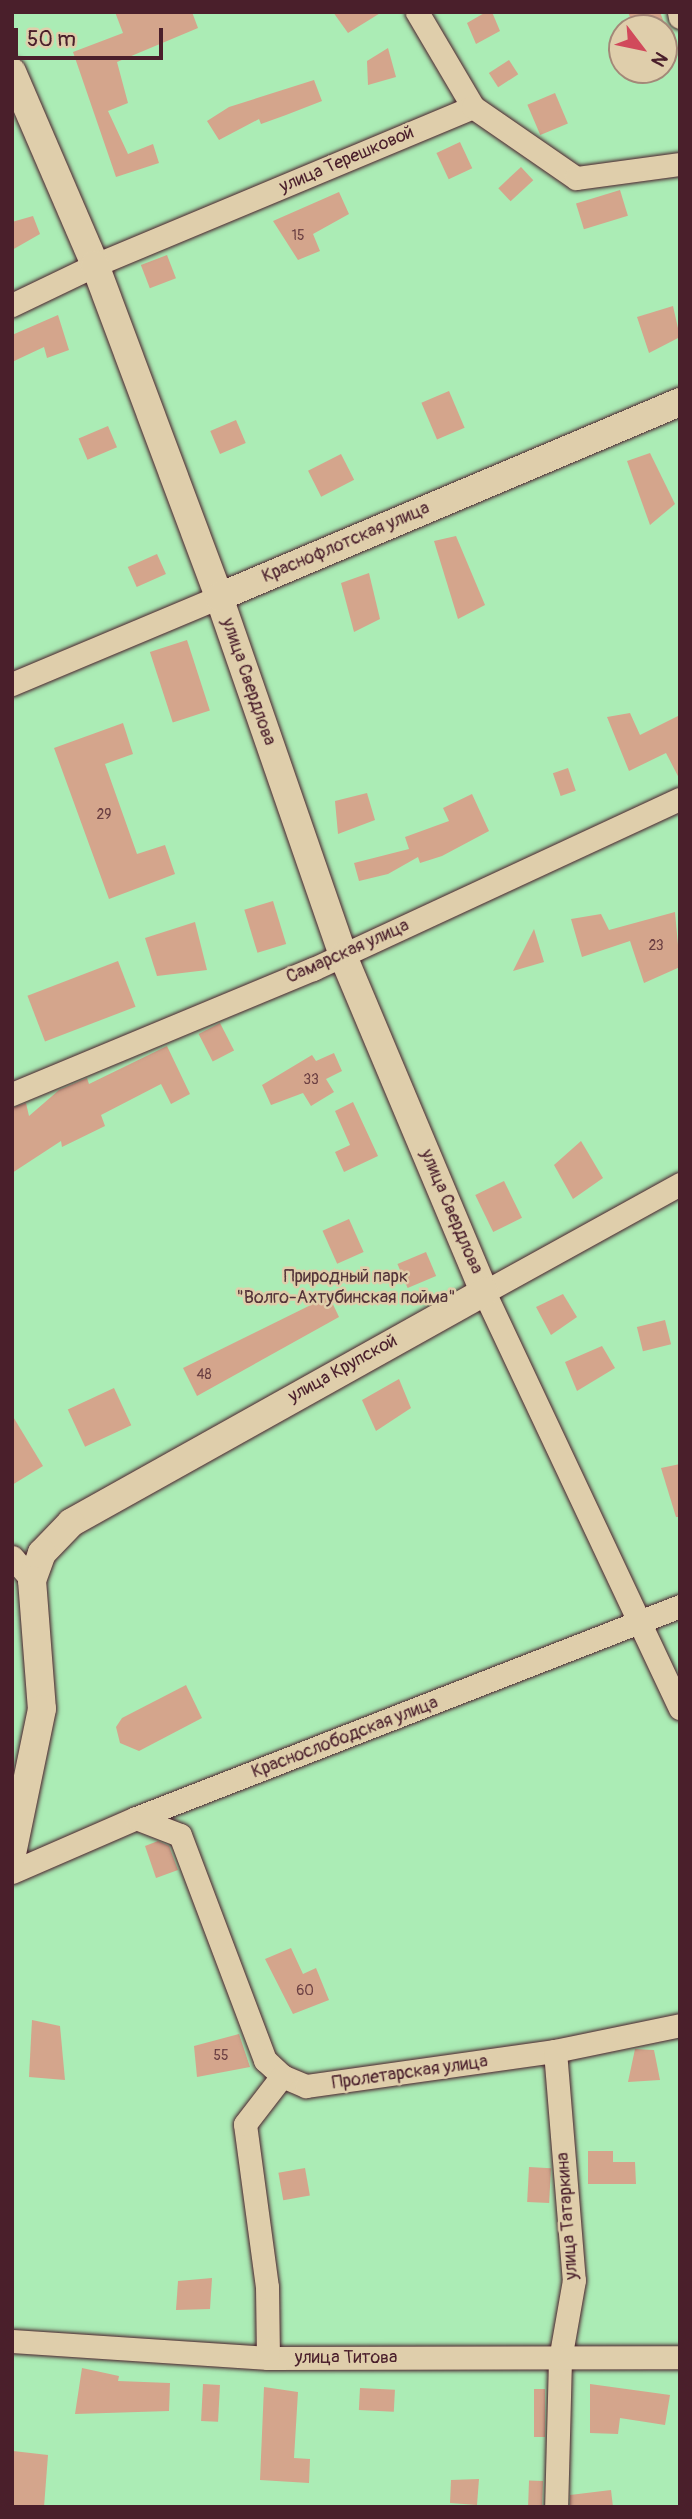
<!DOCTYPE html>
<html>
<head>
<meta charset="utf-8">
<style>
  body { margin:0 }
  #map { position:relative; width:692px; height:2519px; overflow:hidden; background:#e4c9a7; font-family:Pangolin,sans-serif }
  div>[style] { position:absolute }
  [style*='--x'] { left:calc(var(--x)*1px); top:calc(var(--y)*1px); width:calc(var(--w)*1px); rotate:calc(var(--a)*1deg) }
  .green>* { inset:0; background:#abecb5 }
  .building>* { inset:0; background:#d4a58c; transform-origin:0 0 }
  .roads { filter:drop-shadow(0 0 2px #4a1f2b) drop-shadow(0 0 2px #4a1f2b) }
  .minor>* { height:23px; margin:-11.5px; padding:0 11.5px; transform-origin:11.5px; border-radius:11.5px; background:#dfceab }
  .tertiary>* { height:28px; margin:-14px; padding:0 14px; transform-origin:14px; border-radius:14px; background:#dfceab }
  span { translate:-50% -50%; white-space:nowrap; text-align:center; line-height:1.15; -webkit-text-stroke:5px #dfceab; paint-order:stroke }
  .number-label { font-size:14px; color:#6c4043 }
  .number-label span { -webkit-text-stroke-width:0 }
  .street-label { font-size:18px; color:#4a1f2b }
  .park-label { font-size:18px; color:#543439 }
  .frame { position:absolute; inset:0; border:14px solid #4a1f2b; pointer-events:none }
  .north { position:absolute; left:608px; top:14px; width:70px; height:70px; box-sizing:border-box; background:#dfceab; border:2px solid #a38878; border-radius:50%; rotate:122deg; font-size:19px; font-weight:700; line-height:28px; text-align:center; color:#4a1f2b }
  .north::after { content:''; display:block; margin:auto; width:24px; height:32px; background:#d1495b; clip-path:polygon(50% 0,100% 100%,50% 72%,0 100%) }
  .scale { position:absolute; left:14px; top:28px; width:149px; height:32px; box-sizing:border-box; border:4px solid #4a1f2b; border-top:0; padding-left:9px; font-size:21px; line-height:24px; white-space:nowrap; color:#4a1f2b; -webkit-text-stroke:5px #dfceab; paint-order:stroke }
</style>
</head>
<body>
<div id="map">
  <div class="green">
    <i style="clip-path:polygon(evenodd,12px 12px,680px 12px,680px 2507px,12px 2507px,12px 12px,622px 28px,664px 28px,664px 70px,622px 70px,622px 28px)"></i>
  </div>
  <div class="building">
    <i style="clip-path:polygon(115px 12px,192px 12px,198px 28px,117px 62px,128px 103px,108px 111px,128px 154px,153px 144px,159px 163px,116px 177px,73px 52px,123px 33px)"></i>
    <i style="clip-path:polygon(333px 12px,382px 12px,348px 33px)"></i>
    <i style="clip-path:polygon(486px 12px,492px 12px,500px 31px,476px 44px,467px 23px)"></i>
    <i style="clip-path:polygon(628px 12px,660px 12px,666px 28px,634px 28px)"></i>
    <i style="clip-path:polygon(388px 48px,396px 77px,368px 85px,367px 61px)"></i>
    <i style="left:509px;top:60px;width:17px;height:24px;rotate:57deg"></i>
    <i style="clip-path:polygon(314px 80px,322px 101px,286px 115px,261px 124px,259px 119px,219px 140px,207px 121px,229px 107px)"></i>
    <i style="left:555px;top:93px;width:33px;height:30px;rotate:67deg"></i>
    <i style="left:460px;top:142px;width:29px;height:26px;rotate:65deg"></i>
    <i style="left:521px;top:167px;width:18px;height:31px;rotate:47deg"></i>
    <i style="left:620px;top:190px;width:27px;height:46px;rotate:73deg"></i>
    <i style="clip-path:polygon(339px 192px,349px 214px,313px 234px,320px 251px,298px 260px,273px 221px)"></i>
    <i style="clip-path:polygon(33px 216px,40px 234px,12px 250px,12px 222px)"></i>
    <i style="left:167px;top:255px;width:25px;height:28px;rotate:69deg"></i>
    <i style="clip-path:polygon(673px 306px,680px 337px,649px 353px,637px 317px)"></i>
    <i style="clip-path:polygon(58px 315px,69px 350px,47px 358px,44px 347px,12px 362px,12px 335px)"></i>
    <i style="left:449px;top:391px;width:40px;height:30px;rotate:67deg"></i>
    <i style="left:236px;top:420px;width:25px;height:28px;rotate:67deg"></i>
    <i style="left:108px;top:426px;width:23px;height:32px;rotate:67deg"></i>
    <i style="clip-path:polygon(650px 453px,675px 504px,650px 525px,627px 461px)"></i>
    <i style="left:341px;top:454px;width:29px;height:37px;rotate:63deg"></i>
    <i style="clip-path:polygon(456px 536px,485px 605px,458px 619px,434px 541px)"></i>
    <i style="left:157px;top:554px;width:22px;height:32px;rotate:66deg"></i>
    <i style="clip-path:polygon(369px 573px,380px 619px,354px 632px,341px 583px)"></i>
    <i style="left:187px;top:640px;width:74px;height:39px;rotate:72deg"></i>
    <i style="clip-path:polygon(630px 713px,640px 735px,680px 715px,680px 780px,666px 753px,629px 771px,607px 717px)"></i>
    <i style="clip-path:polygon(123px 723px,133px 754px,105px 764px,137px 854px,165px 845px,175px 874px,109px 899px,54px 748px)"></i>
    <i style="left:568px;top:768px;width:24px;height:16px;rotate:71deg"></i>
    <i style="clip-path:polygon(367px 793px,375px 820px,338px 834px,335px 801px)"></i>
    <i style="clip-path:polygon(472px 794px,489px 831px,442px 856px,420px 863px,418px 857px,388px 874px,359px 881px,354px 863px,409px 849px,405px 837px,449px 821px,443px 808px)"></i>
    <i style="left:273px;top:901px;width:45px;height:30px;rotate:73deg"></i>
    <i style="clip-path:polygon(675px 912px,680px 967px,644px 983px,630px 941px,582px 957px,571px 919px,601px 914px,609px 930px)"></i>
    <i style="clip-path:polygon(195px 922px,207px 970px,157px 976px,145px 938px)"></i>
    <i style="clip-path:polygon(534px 929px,544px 962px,513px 971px)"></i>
    <i style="left:118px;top:961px;width:49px;height:97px;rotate:69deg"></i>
    <i style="left:220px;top:1023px;width:31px;height:24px;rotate:63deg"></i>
    <i style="clip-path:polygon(167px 1046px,190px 1094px,171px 1104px,161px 1084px,101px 1115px,105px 1126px,62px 1147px,61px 1141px,12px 1173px,12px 1108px,26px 1103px,29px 1116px,59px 1090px,87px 1078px,89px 1084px)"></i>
    <i style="clip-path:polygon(334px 1053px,342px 1071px,326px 1079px,334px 1092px,311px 1106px,303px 1093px,271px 1105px,262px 1085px,312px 1055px,316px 1061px)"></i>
    <i style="clip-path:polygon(353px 1102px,378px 1156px,344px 1172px,335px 1152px,350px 1145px,335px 1111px)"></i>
    <i style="clip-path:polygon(581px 1141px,603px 1178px,573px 1199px,554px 1165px)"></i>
    <i style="left:504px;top:1181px;width:41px;height:32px;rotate:64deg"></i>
    <i style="left:349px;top:1219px;width:36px;height:29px;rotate:66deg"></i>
    <i style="left:426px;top:1252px;width:26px;height:31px;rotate:67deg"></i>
    <i style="clip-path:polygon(563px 1294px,577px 1317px,551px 1335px,536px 1307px)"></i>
    <i style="clip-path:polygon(329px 1296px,339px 1317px,197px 1396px,183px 1368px)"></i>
    <i style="left:665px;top:1320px;width:25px;height:29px;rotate:76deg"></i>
    <i style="clip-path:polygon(602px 1346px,615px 1368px,577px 1391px,565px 1362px)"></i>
    <i style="clip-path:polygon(399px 1379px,411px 1408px,376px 1431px,362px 1400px)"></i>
    <i style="left:114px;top:1388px;width:41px;height:51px;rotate:65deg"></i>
    <i style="clip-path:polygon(12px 1415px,43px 1466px,12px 1485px)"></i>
    <i style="clip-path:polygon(680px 1464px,680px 1517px,676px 1517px,661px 1468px)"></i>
    <i style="clip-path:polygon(186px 1685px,202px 1718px,139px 1751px,120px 1743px,116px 1727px,122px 1718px)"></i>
    <i style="clip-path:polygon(158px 1841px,169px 1846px,178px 1870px,156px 1878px,145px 1846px)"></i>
    <i style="clip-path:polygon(291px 1948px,303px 1974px,316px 1968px,329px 2000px,293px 2014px,265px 1959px)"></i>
    <i style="clip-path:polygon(32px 2020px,60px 2026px,65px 2080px,29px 2077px)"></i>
    <i style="clip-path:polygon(239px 2034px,250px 2067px,197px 2077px,194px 2046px)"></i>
    <i style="clip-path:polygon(635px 2049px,654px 2050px,660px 2080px,628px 2082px)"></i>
    <i style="clip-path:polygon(588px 2151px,613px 2151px,613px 2162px,635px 2162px,636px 2184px,588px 2184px)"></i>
    <i style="left:529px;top:2167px;width:22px;height:35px;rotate:3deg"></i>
    <i style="left:305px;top:2168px;width:28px;height:27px;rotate:80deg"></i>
    <i style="clip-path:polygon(212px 2278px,210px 2309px,176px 2310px,178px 2281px)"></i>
    <i style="clip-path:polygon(82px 2368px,119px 2376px,118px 2381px,170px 2383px,169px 2411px,75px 2414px)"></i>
    <i style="left:203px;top:2384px;width:17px;height:37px;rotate:3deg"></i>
    <i style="clip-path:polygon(590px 2384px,670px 2395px,665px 2425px,620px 2418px,618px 2434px,590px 2433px)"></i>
    <i style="clip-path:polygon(264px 2387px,298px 2392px,294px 2458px,310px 2459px,309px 2483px,260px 2480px)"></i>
    <i style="left:360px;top:2388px;width:35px;height:22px;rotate:3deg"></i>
    <i style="left:534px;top:2389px;width:11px;height:48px"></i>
    <i style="clip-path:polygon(13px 2451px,48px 2455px,44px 2507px,12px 2507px)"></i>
    <i style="clip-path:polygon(479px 2479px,477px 2505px,450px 2503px,451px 2480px)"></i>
    <i style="left:543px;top:2481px;width:26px;height:14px;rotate:92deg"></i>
    <i style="clip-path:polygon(611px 2490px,613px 2507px,570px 2507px,570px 2495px)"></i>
  </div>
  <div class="roads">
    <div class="minor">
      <i style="--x:417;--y:12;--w:110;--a:59.5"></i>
      <i style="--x:679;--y:12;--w:5;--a:79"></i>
      <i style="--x:12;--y:305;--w:92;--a:-25.7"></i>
      <i style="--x:95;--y:265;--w:410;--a:-22.7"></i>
      <i style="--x:473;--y:107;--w:125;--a:34.6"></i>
      <i style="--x:576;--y:178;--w:105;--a:-7.7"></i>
      <i style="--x:12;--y:684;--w:225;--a:-22.8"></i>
      <i style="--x:12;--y:1094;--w:326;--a:-22.6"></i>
      <i style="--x:313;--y:969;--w:404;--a:-24.9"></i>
      <i style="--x:680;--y:1184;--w:224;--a:151.1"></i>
      <i style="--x:484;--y:1292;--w:460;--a:64.8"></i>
      <i style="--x:12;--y:1557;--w:30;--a:49"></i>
      <i style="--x:136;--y:1818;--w:47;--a:21.1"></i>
      <i style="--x:180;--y:1835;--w:241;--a:69.3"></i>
      <i style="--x:265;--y:2060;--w:23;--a:43"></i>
      <i style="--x:282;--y:2076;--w:26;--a:23"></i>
      <i style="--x:306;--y:2086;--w:251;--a:-8"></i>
      <i style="--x:555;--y:2051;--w:128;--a:-11.7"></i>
      <i style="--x:12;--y:1872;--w:135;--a:-23.5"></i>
      <i style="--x:136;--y:1818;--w:584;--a:-21.29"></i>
      <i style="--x:555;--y:2051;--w:230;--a:85.3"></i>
      <i style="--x:574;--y:2280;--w:80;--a:100"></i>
      <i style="--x:560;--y:2359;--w:148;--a:91.5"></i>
      <i style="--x:12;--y:2341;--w:257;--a:3.8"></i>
      <i style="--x:268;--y:2358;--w:412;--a:-0.1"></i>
      <i style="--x:268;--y:2358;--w:71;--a:-90.8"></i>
      <i style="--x:267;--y:2287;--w:164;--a:-97.7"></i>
      <i style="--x:245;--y:2124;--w:61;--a:-52.4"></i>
    </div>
    <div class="tertiary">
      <i style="--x:12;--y:72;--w:210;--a:66.7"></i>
      <i style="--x:95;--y:265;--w:354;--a:69.5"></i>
      <i style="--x:219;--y:597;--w:380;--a:70.9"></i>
      <i style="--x:343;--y:956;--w:364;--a:67.2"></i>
      <i style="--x:484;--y:1292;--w:473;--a:150.8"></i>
      <i style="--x:71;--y:1523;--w:42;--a:134"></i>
      <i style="--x:42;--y:1553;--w:29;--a:110"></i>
      <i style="--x:32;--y:1580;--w:129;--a:85.6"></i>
      <i style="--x:42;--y:1709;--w:148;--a:101.7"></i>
      <i style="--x:219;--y:597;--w:501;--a:-22.93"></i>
    </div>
  </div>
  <div class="number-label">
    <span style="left:298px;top:236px">15</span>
    <span style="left:104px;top:815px">29</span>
    <span style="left:656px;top:946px">23</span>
    <span style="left:311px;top:1080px">33</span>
    <span style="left:204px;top:1375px">48</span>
    <span style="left:305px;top:1991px">60</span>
    <span style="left:221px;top:2056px">55</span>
  </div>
  <div class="street-label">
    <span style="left:347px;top:160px;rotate:-23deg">улица Терешковой</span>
    <span style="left:346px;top:543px;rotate:-23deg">Краснофлотская улица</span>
    <span style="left:248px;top:682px;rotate:71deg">улица Свердлова</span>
    <span style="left:348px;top:952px;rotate:-24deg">Самарская улица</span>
    <span style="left:451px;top:1212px;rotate:67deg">улица Свердлова</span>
    <span style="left:343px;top:1369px;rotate:-29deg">улица Крупской</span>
    <span style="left:345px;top:1738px;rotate:-21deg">Краснослободская улица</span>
    <span style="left:410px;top:2073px;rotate:-8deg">Пролетарская улица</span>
    <span style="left:568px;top:2216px;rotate:-94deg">улица Татаркина</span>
    <span style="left:346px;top:2358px">улица Титова</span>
  </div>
  <div class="park-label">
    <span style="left:346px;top:1288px">Природный парк<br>"Волго-Ахтубинская пойма"</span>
  </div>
  <div class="frame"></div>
  <div class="north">N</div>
  <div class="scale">50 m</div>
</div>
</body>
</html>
